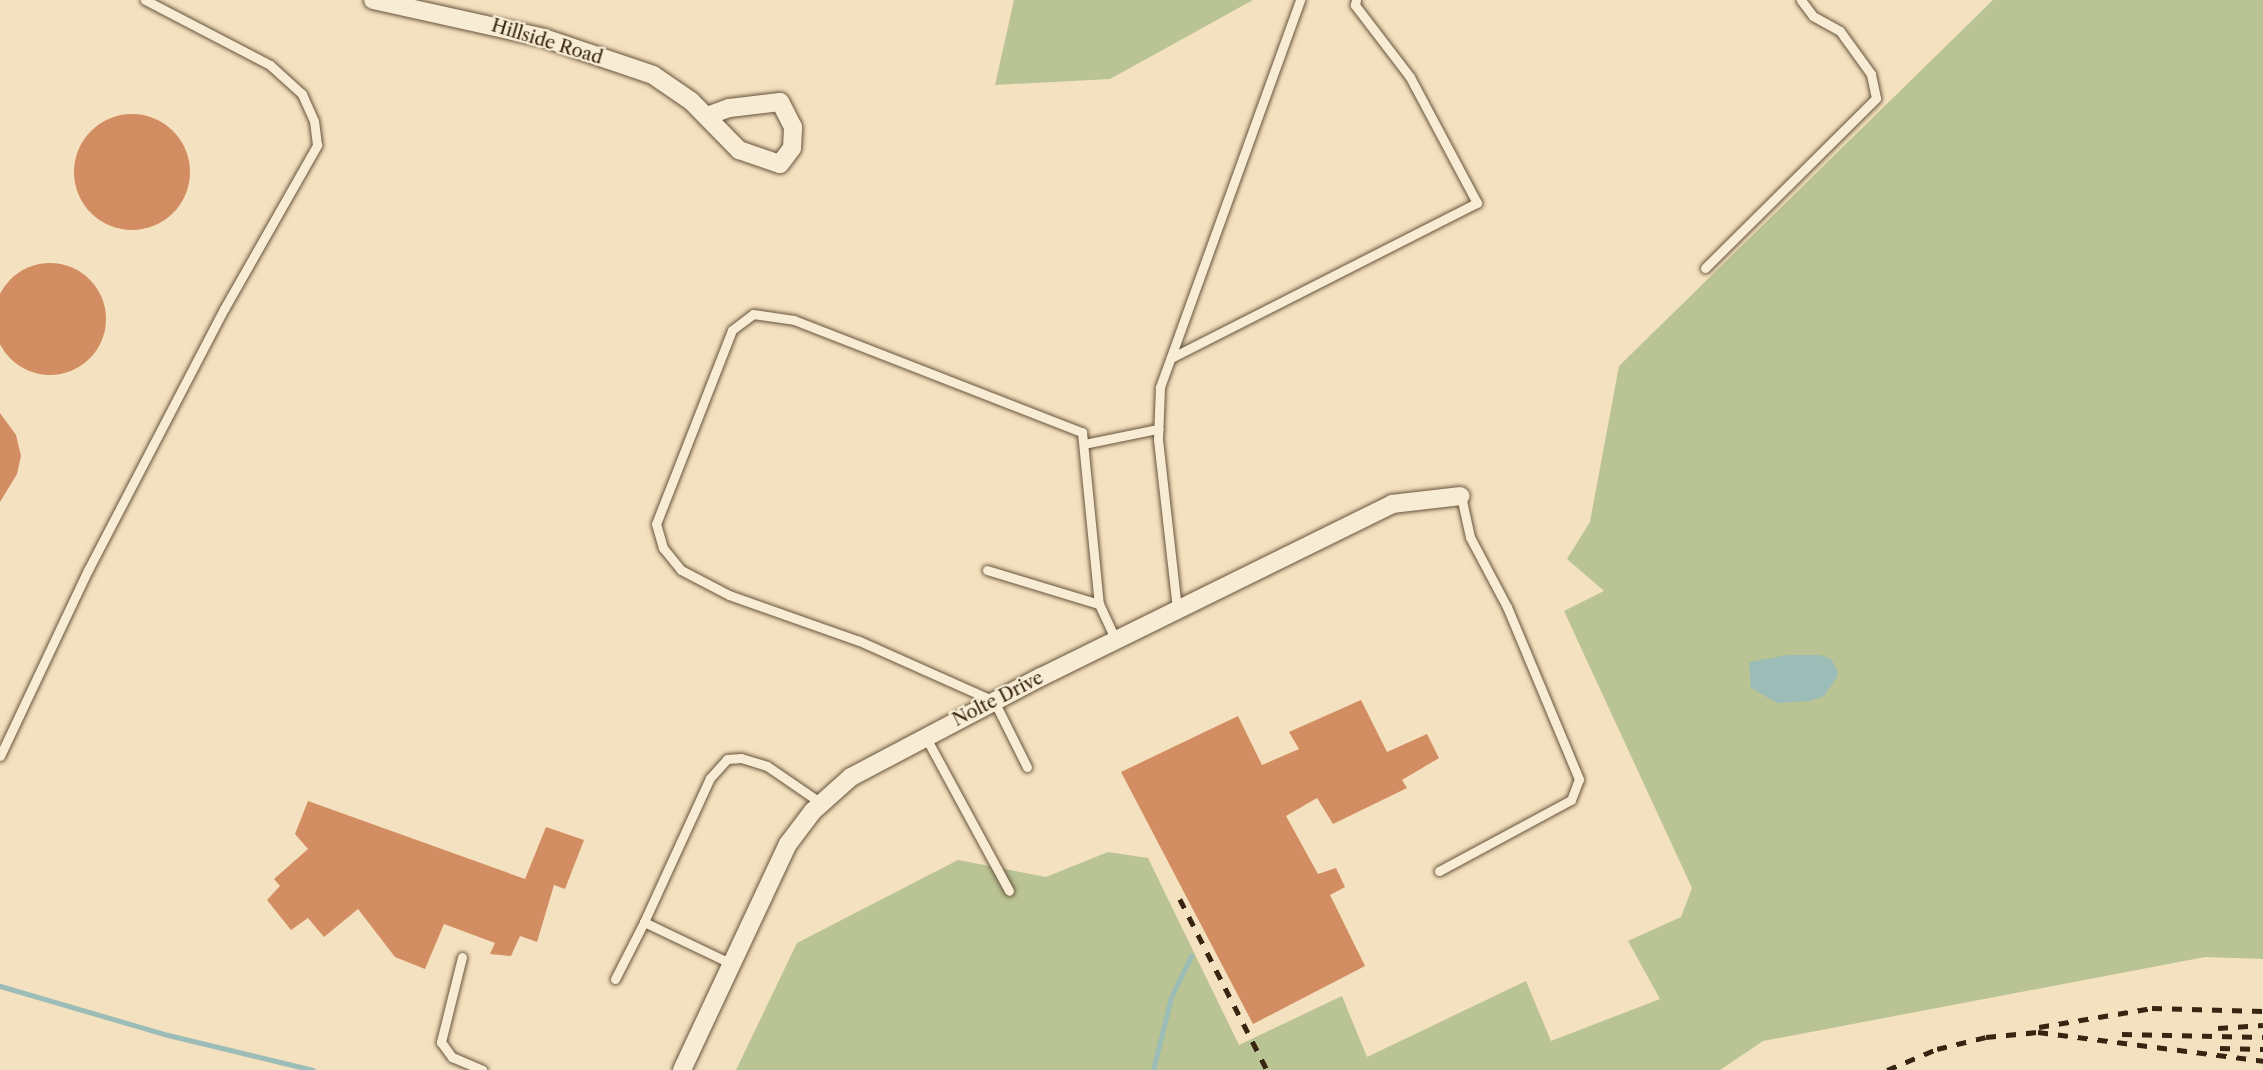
<!DOCTYPE html>
<html>
<head>
<meta charset="utf-8">
<style>
  body { margin:0 }
  #map { position:relative; width:2263px; height:1070px; overflow:hidden; background:#f4e1bf; font-family:"Libre Caslon Text",serif }
  div>[style] { position:absolute }
  [style*='--x'] { left:calc(var(--x)*1px); top:calc(var(--y)*1px); width:calc(var(--w)*1px); rotate:calc(var(--a)*1deg) }
  .green>* { inset:0; background:#b9c394 }
  .water>* { inset:0; background:#9cbcb7 }
  .stream>* { height:5px; margin:-2.5px; padding:0 2.5px; transform-origin:2.5px; border-radius:2.5px; background:#9cbcb7 }
  .building>* { inset:0; background:#d38d62 }
  .round { border-radius:50% }
  .roads { filter:drop-shadow(0 0 2px #67543c) drop-shadow(0 0 2px #67543c) }
  .lane>* { height:9px; margin:-4.5px; padding:0 4.5px; transform-origin:4.5px; border-radius:4.5px; background:#f8ecd5 }
  .street>* { height:18px; margin:-9px; padding:0 9px; transform-origin:9px; border-radius:9px; background:#f8ecd5 }
  .rail>* { height:4.5px; margin-top:-2.25px; transform-origin:0; background:repeating-linear-gradient(90deg,#382511 0 10px,transparent 0 20px) }
  span { translate:-50% -50%; white-space:nowrap; text-align:center; line-height:1.15; -webkit-text-stroke:4.5px #f8ecd5; paint-order:stroke }
  .street-label { font-size:18px; color:#382511 }
</style>
</head>
<body>
<div id="map">
  <div class="green">
    <i style="clip-path:polygon(1014px 0,1253px 0,1110px 79px,995px 85px)"></i>
    <i style="clip-path:polygon(1993px 0,2263px 0,2263px 959px,2205px 957px,1763px 1041px,1720px 1070px,736px 1070px,797px 943px,958px 860px,1046px 877px,1108px 852px,1148px 858px,1239px 1045px,1342px 996px,1367px 1057px,1526px 981px,1551px 1041px,1660px 999px,1628px 941px,1681px 917px,1692px 888px,1564px 611px,1604px 591px,1567px 559px,1590px 522px,1619px 366px)"></i>
  </div>
  <div class="water">
    <i style="clip-path:polygon(1788px 655px,1820px 655px,1831px 659px,1838px 672px,1836px 679px,1824px 696px,1810px 701px,1777px 703px,1751px 688px,1749px 662px)"></i>
  </div>
  <div class="stream">
    <i style="--x:0;--y:986;--w:175;--a:16.3"></i>
    <i style="--x:168;--y:1035;--w:149;--a:13.6"></i>
    <i style="--x:1153;--y:1070;--w:75;--a:-76.1"></i>
    <i style="--x:1171;--y:997;--w:46;--a:-64"></i>
  </div>
  <div class="building">
    <i class="round" style="left:74px;top:114px;width:116px;height:116px"></i>
    <i class="round" style="left:-6px;top:263px;width:112px;height:112px"></i>
    <i style="clip-path:polygon(0 413px,16px 435px,21px 456px,17px 474px,0 502px)"></i>
    <i style="clip-path:polygon(1361px 700px,1387px 752px,1427px 734px,1439px 758px,1402px 780px,1407px 788px,1333px 824px,1317px 798px,1286px 816px,1318px 874px,1336px 868px,1345px 887px,1330px 895px,1365px 966px,1253px 1024px,1121px 772px,1238px 716px,1262px 765px,1299px 749px,1289px 732px)"></i>
    <i style="clip-path:polygon(308px 801px,525px 879px,546px 827px,584px 840px,565px 889px,554px 885px,537px 942px,520px 936px,511px 956px,490px 954px,495px 943px,444px 924px,425px 969px,395px 957px,358px 909px,324px 937px,308px 918px,291px 930px,267px 900px,280px 886px,274px 879px,308px 849px,295px 834px)"></i>
  </div>
  <div class="roads">
    <div class="lane">
      <i style="--x:1705;--y:268;--w:241;--a:-44.8"></i>
      <i style="--x:1876;--y:98;--w:25;--a:-102"></i>
      <i style="--x:1871;--y:74;--w:53;--a:-125.8"></i>
      <i style="--x:1840;--y:31;--w:31;--a:-151"></i>
      <i style="--x:1813;--y:16;--w:20;--a:-127"></i>
      <i style="--x:1171;--y:358;--w:343;--a:-26.9"></i>
      <i style="--x:1477;--y:203;--w:143;--a:-118"></i>
      <i style="--x:1410;--y:77;--w:91;--a:-127.4"></i>
      <i style="--x:1355;--y:5;--w:5;--a:-79"></i>
      <i style="--x:1084;--y:444;--w:76;--a:-11.5"></i>
      <i style="--x:987;--y:570;--w:117;--a:16.9"></i>
      <i style="--x:1177;--y:609;--w:171;--a:-96.4"></i>
      <i style="--x:1158;--y:439;--w:52;--a:-87.8"></i>
      <i style="--x:1160;--y:387;--w:412;--a:-70.1"></i>
      <i style="--x:925;--y:736;--w:176;--a:61.5"></i>
      <i style="--x:0;--y:756;--w:206;--a:-64.7"></i>
      <i style="--x:88;--y:570;--w:294;--a:-62.5"></i>
      <i style="--x:224;--y:309;--w:189;--a:-60.4"></i>
      <i style="--x:317;--y:145;--w:24;--a:-97"></i>
      <i style="--x:314;--y:121;--w:30;--a:-114"></i>
      <i style="--x:302;--y:94;--w:43;--a:-137.8"></i>
      <i style="--x:270;--y:65;--w:141;--a:-152.5"></i>
      <i style="--x:1027;--y:767;--w:74;--a:-116.6"></i>
      <i style="--x:994;--y:701;--w:148;--a:-156"></i>
      <i style="--x:859;--y:641;--w:138;--a:-160.5"></i>
      <i style="--x:729;--y:595;--w:54;--a:-152.5"></i>
      <i style="--x:681;--y:570;--w:28;--a:-129"></i>
      <i style="--x:663;--y:548;--w:25;--a:-106"></i>
      <i style="--x:656;--y:524;--w:208;--a:-68.6"></i>
      <i style="--x:732;--y:330;--w:26;--a:-37"></i>
      <i style="--x:753;--y:314;--w:41;--a:8.3"></i>
      <i style="--x:794;--y:320;--w:309;--a:21.3"></i>
      <i style="--x:1082;--y:432;--w:173;--a:84.4"></i>
      <i style="--x:1099;--y:604;--w:40;--a:65"></i>
      <i style="--x:1439;--y:871;--w:150;--a:-28.3"></i>
      <i style="--x:1571;--y:800;--w:22;--a:-69"></i>
      <i style="--x:1579;--y:779;--w:186;--a:-112.7"></i>
      <i style="--x:1507;--y:607;--w:79;--a:-117.9"></i>
      <i style="--x:1470;--y:537;--w:42;--a:-102.4"></i>
      <i style="--x:644;--y:922;--w:158;--a:-65.4"></i>
      <i style="--x:710;--y:778;--w:25;--a:-48"></i>
      <i style="--x:727;--y:759;--w:14;--a:-4"></i>
      <i style="--x:741;--y:758;--w:27;--a:17"></i>
      <i style="--x:767;--y:766;--w:65;--a:34.4"></i>
      <i style="--x:462;--y:957;--w:88;--a:103.9"></i>
      <i style="--x:441;--y:1042;--w:19;--a:54"></i>
      <i style="--x:452;--y:1057;--w:33;--a:23"></i>
      <i style="--x:615;--y:979;--w:64;--a:-63"></i>
      <i style="--x:644;--y:922;--w:98;--a:25.5"></i>
    </div>
    <div class="street">
      <i style="--x:373;--y:0;--w:175;--a:12.5"></i>
      <i style="--x:544;--y:38;--w:115;--a:18.7"></i>
      <i style="--x:653;--y:75;--w:46;--a:34.4"></i>
      <i style="--x:691;--y:101;--w:69;--a:45.6"></i>
      <i style="--x:739;--y:150;--w:43;--a:18.9"></i>
      <i style="--x:780;--y:164;--w:20;--a:-53"></i>
      <i style="--x:792;--y:148;--w:21;--a:-87"></i>
      <i style="--x:793;--y:127;--w:28;--a:-117"></i>
      <i style="--x:780;--y:102;--w:51;--a:173.3"></i>
      <i style="--x:729;--y:108;--w:23;--a:160"></i>
      <i style="--x:682;--y:1070;--w:250;--a:-64.9"></i>
      <i style="--x:788;--y:844;--w:41;--a:-52.9"></i>
      <i style="--x:813;--y:811;--w:51;--a:-41.8"></i>
      <i style="--x:851;--y:777;--w:215;--a:-27.8"></i>
      <i style="--x:1041;--y:677;--w:391;--a:-26.2"></i>
      <i style="--x:1392;--y:504;--w:69;--a:-6.6"></i>
    </div>
  </div>
  <div class="rail">
    <i style="--x:1180;--y:899;--w:192;--a:63"></i>
    <i style="--x:2039;--y:1027;--w:115;--a:-9.5"></i>
    <i style="--x:2152;--y:1008;--w:111;--a:1.5"></i>
    <i style="--x:2218;--y:1028;--w:45;--a:-3.8"></i>
    <i style="--x:2122;--y:1034;--w:141;--a:1.2"></i>
    <i style="--x:2220;--y:1048;--w:43;--a:1.3"></i>
    <i style="--x:1887;--y:1070;--w:54;--a:-22.8"></i>
    <i style="--x:1937;--y:1049;--w:50;--a:-13.8"></i>
    <i style="--x:1986;--y:1037;--w:52;--a:-5.5"></i>
    <i style="--x:2038;--y:1032;--w:227;--a:7.3"></i>
  </div>
  <div class="street-label">
    <span style="left:547px;top:42px;rotate:17deg">Hillside Road</span>
    <span style="left:998px;top:699px;rotate:-27deg">Nolte Drive</span>
  </div>
</div>
</body>
</html>
